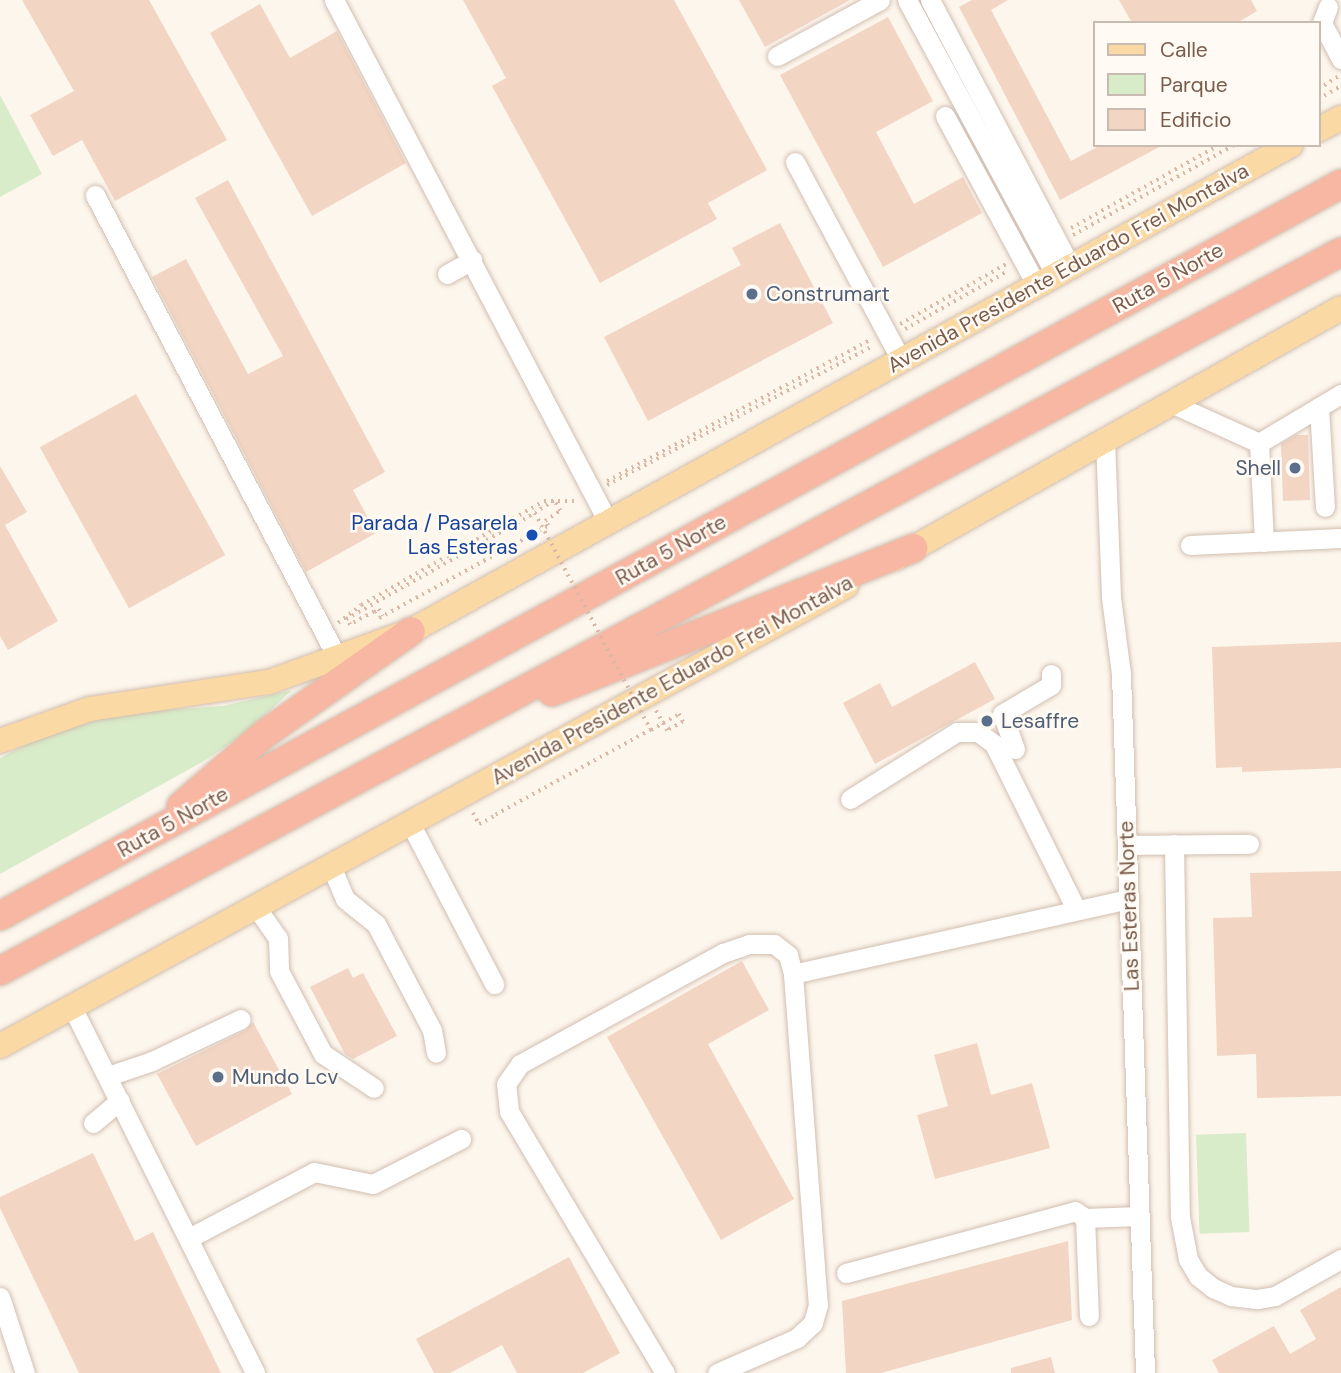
<!DOCTYPE html>
<html>
<head>
<meta charset="utf-8">
<style>
  body { margin:0 }
  #map { position:relative; width:1341px; height:1373px; overflow:hidden; background:#fdf6ec; font-family:"DM Sans",sans-serif }
  div>[style] { position:absolute }
  [style*='--x'] { left:calc(var(--x)*1px); top:calc(var(--y)*1px); width:calc(var(--w)*1px); rotate:calc(var(--a)*1deg) }
  .green>* { inset:0; background:#d8ecc9; transform-origin:0 0 }
  .building>* { inset:0; background:#f3d5c3; transform-origin:0 0 }
  .path>* { height:3.5px; margin-top:-1.75px; transform-origin:0; background:repeating-linear-gradient(90deg,#d9b8a5 0 2px,transparent 0 7px) }
  .roads { filter:drop-shadow(0 0 2px #d1beb0) drop-shadow(0 0 2px #d1beb0) }
  .minor>* { height:19px; margin:-9.5px; padding:0 9.5px; transform-origin:9.5px; border-radius:9.5px; background:#fff }
  .major>* { height:24px; margin:-12px; padding:0 12px; transform-origin:12px; border-radius:12px; background:#fbd9a5 }
  .highway>* { height:28px; margin:-14px; padding:0 14px; transform-origin:14px; border-radius:14px; background:#f7b7a3 }
  .path-bridge>* { height:3.5px; margin-top:-1.75px; transform-origin:0; background:repeating-linear-gradient(90deg,#d9b8a5 0 2px,transparent 0 7px) }
  .dots>* { width:19px; height:19px; translate:-50% -50%; box-sizing:border-box; border:4px solid #fffaf3; border-radius:50% }
  span { translate:-50% -50%; white-space:nowrap; text-align:center; line-height:1.15; -webkit-text-stroke:5px #fffaf3; paint-order:stroke }
  .street-label { font-size:21px; color:#7a5c4d }
  .service-label { font-size:21px; color:#4e5e75 }
  .left { translate:0 -50%; text-align:left }
  .right { translate:-100% -50%; text-align:right }
  .transit-label { font-size:21px; color:#164399 }
  .legend { position:absolute; left:1093px; top:21px; width:228px; height:126px; box-sizing:border-box; background:#fffaf3; border:2px solid #cabbb1; margin:0; padding:9px 12px; list-style:none; font-size:21px; color:#7a5c4d }
  .legend li { display:flex; align-items:center; gap:14px; height:35px }
  .legend b { width:35px; border:2px solid #cabbb1 }
</style>
</head>
<body>
<div id="map">
  <div class="green">
    <i style="clip-path:polygon(0 95px,42px 174px,0 197px)"></i>
    <i style="clip-path:polygon(292px 690px,246px 733px,204px 761px,0 874px,0 758px,56px 729px,135px 712px,223px 706px)"></i>
    <i style="left:1246px;top:1133px;width:99px;height:50px;rotate:88deg"></i>
  </div>
  <div class="building">
    <i style="clip-path:polygon(22px 0,149px 0,227px 140px,115px 201px,82px 140px,53px 156px,30px 115px,74px 91px)"></i>
    <i style="clip-path:polygon(463px 0,674px 0,767px 170px,708px 203px,717px 219px,600px 283px,492px 86px,506px 78px)"></i>
    <i style="clip-path:polygon(739px 0,850px 0,765px 47px)"></i>
    <i style="clip-path:polygon(972px 0,1008px 0,991px 10px,1071px 161px,1101px 145px,1163px 145px,1060px 200px,959px 7px)"></i>
    <i style="clip-path:polygon(1119px 0,1251px 0,1257px 11px,1237px 23px,1132px 23px)"></i>
    <i style="clip-path:polygon(260px 4px,290px 58px,337px 31px,406px 163px,312px 216px,210px 33px)"></i>
    <i style="clip-path:polygon(888px 17px,933px 101px,876px 132px,914px 204px,963px 177px,982px 213px,883px 267px,780px 75px)"></i>
    <i style="clip-path:polygon(228px 180px,385px 472px,353px 490px,376px 533px,306px 572px,152px 277px,186px 259px,248px 374px,283px 356px,195px 198px)"></i>
    <i style="clip-path:polygon(780px 223px,833px 323px,648px 421px,604px 337px,741px 265px,732px 248px)"></i>
    <i style="left:136px;top:394px;width:184px;height:110px;rotate:61deg"></i>
    <i style="clip-path:polygon(1296px 435px,1308px 435px,1310px 500px,1283px 501px,1281px 444px)"></i>
    <i style="clip-path:polygon(0 466px,27px 512px,5px 525px,58px 621px,8px 650px,0 636px)"></i>
    <i style="clip-path:polygon(1341px 642px,1341px 768px,1242px 772px,1242px 767px,1216px 768px,1212px 647px)"></i>
    <i style="clip-path:polygon(975px 662px,995px 699px,875px 764px,843px 703px,880px 683px,892px 707px)"></i>
    <i style="clip-path:polygon(1341px 871px,1341px 1096px,1257px 1098px,1256px 1054px,1217px 1056px,1213px 918px,1252px 917px,1250px 873px)"></i>
    <i style="clip-path:polygon(742px 961px,769px 1010px,708px 1044px,794px 1199px,721px 1240px,607px 1037px)"></i>
    <i style="clip-path:polygon(348px 968px,353px 978px,363px 973px,397px 1036px,353px 1059px,345px 1054px,310px 987px)"></i>
    <i style="clip-path:polygon(253px 1022px,292px 1094px,196px 1146px,157px 1074px,246px 1030px)"></i>
    <i style="clip-path:polygon(977px 1043px,991px 1095px,1032px 1083px,1050px 1148px,935px 1179px,917px 1115px,948px 1106px,934px 1055px)"></i>
    <i style="clip-path:polygon(93px 1153px,135px 1241px,153px 1232px,221px 1373px,79px 1373px,0 1208px,0 1197px)"></i>
    <i style="clip-path:polygon(1068px 1241px,1072px 1320px,881px 1373px,846px 1373px,842px 1301px)"></i>
    <i style="clip-path:polygon(569px 1257px,620px 1353px,583px 1373px,517px 1373px,502px 1345px,450px 1373px,434px 1373px,416px 1339px)"></i>
    <i style="clip-path:polygon(1341px 1287px,1341px 1373px,1219px 1373px,1212px 1360px,1274px 1326px,1290px 1354px,1316px 1339px,1300px 1310px)"></i>
    <i style="clip-path:polygon(1051px 1357px,1055px 1373px,1011px 1373px,1011px 1368px)"></i>
  </div>
  <div class="path">
    <i style="--x:1318;--y:89;--w:25;--a:-32"></i>
    <i style="--x:1318;--y:99;--w:26;--a:-29"></i>
    <i style="--x:1071;--y:228;--w:170;--a:-29.3"></i>
    <i style="--x:1073;--y:235;--w:184;--a:-29.2"></i>
    <i style="--x:900;--y:324;--w:122;--a:-29.5"></i>
    <i style="--x:905;--y:329;--w:118;--a:-29.4"></i>
    <i style="--x:607;--y:481;--w:301;--a:-28.2"></i>
    <i style="--x:607;--y:485;--w:300;--a:-27.6"></i>
    <i style="--x:374;--y:612;--w:6;--a:-31"></i>
    <i style="--x:379;--y:609;--w:8;--a:60"></i>
    <i style="--x:379;--y:618;--w:192;--a:-28.6"></i>
    <i style="--x:548;--y:526;--w:6;--a:-121"></i>
    <i style="--x:545;--y:521;--w:18;--a:-34"></i>
    <i style="--x:560;--y:511;--w:12;--a:-121"></i>
    <i style="--x:554;--y:501;--w:22;--a:148"></i>
    <i style="--x:338;--y:623;--w:29;--a:-38"></i>
    <i style="--x:361;--y:605;--w:210;--a:-29.6"></i>
    <i style="--x:544;--y:501;--w:32;--a:0"></i>
    <i style="--x:651;--y:730;--w:32;--a:-30"></i>
    <i style="--x:679;--y:714;--w:9;--a:63"></i>
    <i style="--x:683;--y:722;--w:18;--a:151"></i>
    <i style="--x:667;--y:731;--w:23;--a:-119"></i>
    <i style="--x:473;--y:813;--w:13;--a:61"></i>
    <i style="--x:479;--y:824;--w:17;--a:-28"></i>
  </div>
  <div class="roads">
    <div class="minor">
      <i style="--x:334;--y:0;--w:590;--a:62.3"></i>
      <i style="--x:907;--y:0;--w:314;--a:61.6"></i>
      <i style="--x:930;--y:0;--w:302;--a:62.2"></i>
      <i style="--x:1328;--y:7;--w:17;--a:111"></i>
      <i style="--x:1322;--y:23;--w:41;--a:62.2"></i>
      <i style="--x:777;--y:56;--w:117;--a:-28.5"></i>
      <i style="--x:945;--y:116;--w:193;--a:61.6"></i>
      <i style="--x:795;--y:162;--w:225;--a:61.8"></i>
      <i style="--x:95;--y:195;--w:524;--a:62.36"></i>
      <i style="--x:447;--y:274;--w:29;--a:-29"></i>
      <i style="--x:1171;--y:403;--w:97;--a:24.4"></i>
      <i style="--x:1319;--y:407;--w:100;--a:86.6"></i>
      <i style="--x:1105;--y:440;--w:157;--a:87.8"></i>
      <i style="--x:1111;--y:597;--w:78;--a:82.6"></i>
      <i style="--x:1121;--y:674;--w:699;--a:88.03"></i>
      <i style="--x:1259;--y:443;--w:99;--a:87.1"></i>
      <i style="--x:1259;--y:443;--w:96;--a:-30.9"></i>
      <i style="--x:1190;--y:545;--w:151;--a:-2.7"></i>
      <i style="--x:1015;--y:749;--w:37;--a:-110"></i>
      <i style="--x:1002;--y:714;--w:57;--a:-30.6"></i>
      <i style="--x:1051;--y:685;--w:11;--a:-90"></i>
      <i style="--x:850;--y:799;--w:126;--a:-32.1"></i>
      <i style="--x:957;--y:732;--w:21;--a:0"></i>
      <i style="--x:978;--y:732;--w:20;--a:37"></i>
      <i style="--x:994;--y:744;--w:184;--a:63.6"></i>
      <i style="--x:410;--y:823;--w:182;--a:62.4"></i>
      <i style="--x:1174;--y:844;--w:373;--a:89.1"></i>
      <i style="--x:1180;--y:1217;--w:43;--a:79.2"></i>
      <i style="--x:1188;--y:1259;--w:20;--a:60"></i>
      <i style="--x:1198;--y:1276;--w:19;--a:39"></i>
      <i style="--x:1213;--y:1288;--w:20;--a:24"></i>
      <i style="--x:1231;--y:1296;--w:26;--a:7"></i>
      <i style="--x:1257;--y:1299;--w:18;--a:-9"></i>
      <i style="--x:1275;--y:1296;--w:76;--a:-29.3"></i>
      <i style="--x:1127;--y:845;--w:122;--a:-0.5"></i>
      <i style="--x:331;--y:866;--w:36;--a:67"></i>
      <i style="--x:345;--y:899;--w:40;--a:39"></i>
      <i style="--x:376;--y:924;--w:120;--a:62.2"></i>
      <i style="--x:432;--y:1030;--w:23;--a:80"></i>
      <i style="--x:256;--y:907;--w:38;--a:55"></i>
      <i style="--x:278;--y:938;--w:33;--a:88"></i>
      <i style="--x:279;--y:971;--w:94;--a:62.1"></i>
      <i style="--x:323;--y:1054;--w:61;--a:33.7"></i>
      <i style="--x:793;--y:974;--w:344;--a:-12.6"></i>
      <i style="--x:72;--y:1007;--w:409;--a:63.4"></i>
      <i style="--x:108;--y:1076;--w:46;--a:-18.8"></i>
      <i style="--x:152;--y:1061;--w:98;--a:-25.3"></i>
      <i style="--x:93;--y:1123;--w:35;--a:-40"></i>
      <i style="--x:1085;--y:1218;--w:98;--a:87.7"></i>
      <i style="--x:189;--y:1238;--w:141;--a:-27.8"></i>
      <i style="--x:314;--y:1172;--w:60;--a:11.5"></i>
      <i style="--x:373;--y:1184;--w:99;--a:-27.1"></i>
      <i style="--x:846;--y:1273;--w:237;--a:-15.1"></i>
      <i style="--x:1075;--y:1211;--w:12;--a:35"></i>
      <i style="--x:1085;--y:1218;--w:54;--a:-2.1"></i>
      <i style="--x:0;--y:1297;--w:80;--a:71.8"></i>
      <i style="--x:665;--y:1373;--w:305;--a:-120.8"></i>
      <i style="--x:509;--y:1111;--w:27;--a:-96"></i>
      <i style="--x:506;--y:1084;--w:24;--a:-55"></i>
      <i style="--x:520;--y:1064;--w:231;--a:-28.7"></i>
      <i style="--x:723;--y:953;--w:28;--a:-19"></i>
      <i style="--x:749;--y:944;--w:25;--a:0"></i>
      <i style="--x:774;--y:944;--w:18;--a:38"></i>
      <i style="--x:788;--y:955;--w:20;--a:75"></i>
      <i style="--x:793;--y:974;--w:332;--a:85.7"></i>
      <i style="--x:818;--y:1305;--w:19;--a:106"></i>
      <i style="--x:813;--y:1323;--w:22;--a:137"></i>
      <i style="--x:797;--y:1338;--w:87;--a:156.4"></i>
    </div>
    <div class="major">
      <i style="--x:1318;--y:130;--w:26;--a:-28"></i>
      <i style="--x:896;--y:558;--w:510;--a:-29.33"></i>
      <i style="--x:0;--y:741;--w:96;--a:-19.6"></i>
      <i style="--x:90;--y:709;--w:181;--a:-8.6"></i>
      <i style="--x:269;--y:682;--w:151;--a:-19.8"></i>
      <i style="--x:411;--y:631;--w:1005;--a:-28.91"></i>
      <i style="--x:0;--y:1046;--w:963;--a:-28.53"></i>
    </div>
    <div class="highway">
      <i style="--x:552;--y:692;--w:389;--a:-21.7"></i>
      <i style="--x:181;--y:806;--w:112;--a:-40.7"></i>
      <i style="--x:266;--y:733;--w:177;--a:-35.1"></i>
      <i style="--x:0;--y:916;--w:1528;--a:-28.63"></i>
      <i style="--x:0;--y:971;--w:1522;--a:-28.2"></i>
    </div>
  </div>
  <div class="path-bridge">
    <i style="--x:374;--y:612;--w:27;--a:152"></i>
    <i style="--x:350;--y:625;--w:7;--a:-124"></i>
    <i style="--x:346;--y:619;--w:217;--a:-29.3"></i>
    <i style="--x:535;--y:513;--w:246;--a:61.9"></i>
    <i style="--x:651;--y:730;--w:179;--a:151.3"></i>
  </div>
  <div class="dots">
    <i style="left:752px;top:294px;background:#5c6f8a"></i>
    <i style="left:1295px;top:468px;background:#5c6f8a"></i>
    <i style="left:532px;top:535px;background:#1a4fb4"></i>
    <i style="left:987px;top:721px;background:#5c6f8a"></i>
    <i style="left:218px;top:1077px;background:#5c6f8a"></i>
  </div>
  <div class="street-label">
    <span style="left:1068px;top:268px;rotate:-29deg">Avenida Presidente Eduardo Frei Montalva</span>
    <span style="left:1168px;top:278px;rotate:-29deg">Ruta 5 Norte</span>
    <span style="left:671px;top:550px;rotate:-29deg">Ruta 5 Norte</span>
    <span style="left:672px;top:680px;rotate:-29deg">Avenida Presidente Eduardo Frei Montalva</span>
    <span style="left:173px;top:822px;rotate:-29deg">Ruta 5 Norte</span>
    <span style="left:1129px;top:906px;rotate:-92deg">Las Esteras Norte</span>
  </div>
  <div class="service-label">
    <span class="left" style="left:766px;top:294px">Construmart</span>
    <span class="right" style="left:1281px;top:468px">Shell</span>
    <span class="left" style="left:1001px;top:721px">Lesaffre</span>
    <span class="left" style="left:232px;top:1077px">Mundo Lcv</span>
  </div>
  <div class="transit-label">
    <span class="right" style="left:518px;top:535px">Parada / Pasarela<br>Las Esteras</span>
  </div>
  <ul class="legend">
  <li><b style="height:9px;background:#fbd9a5"></b>Calle</li>
  <li><b style="height:19px;background:#d8ecc9"></b>Parque</li>
  <li><b style="height:19px;background:#f3d5c3"></b>Edificio</li>
  </ul>
</div>
</body>
</html>
